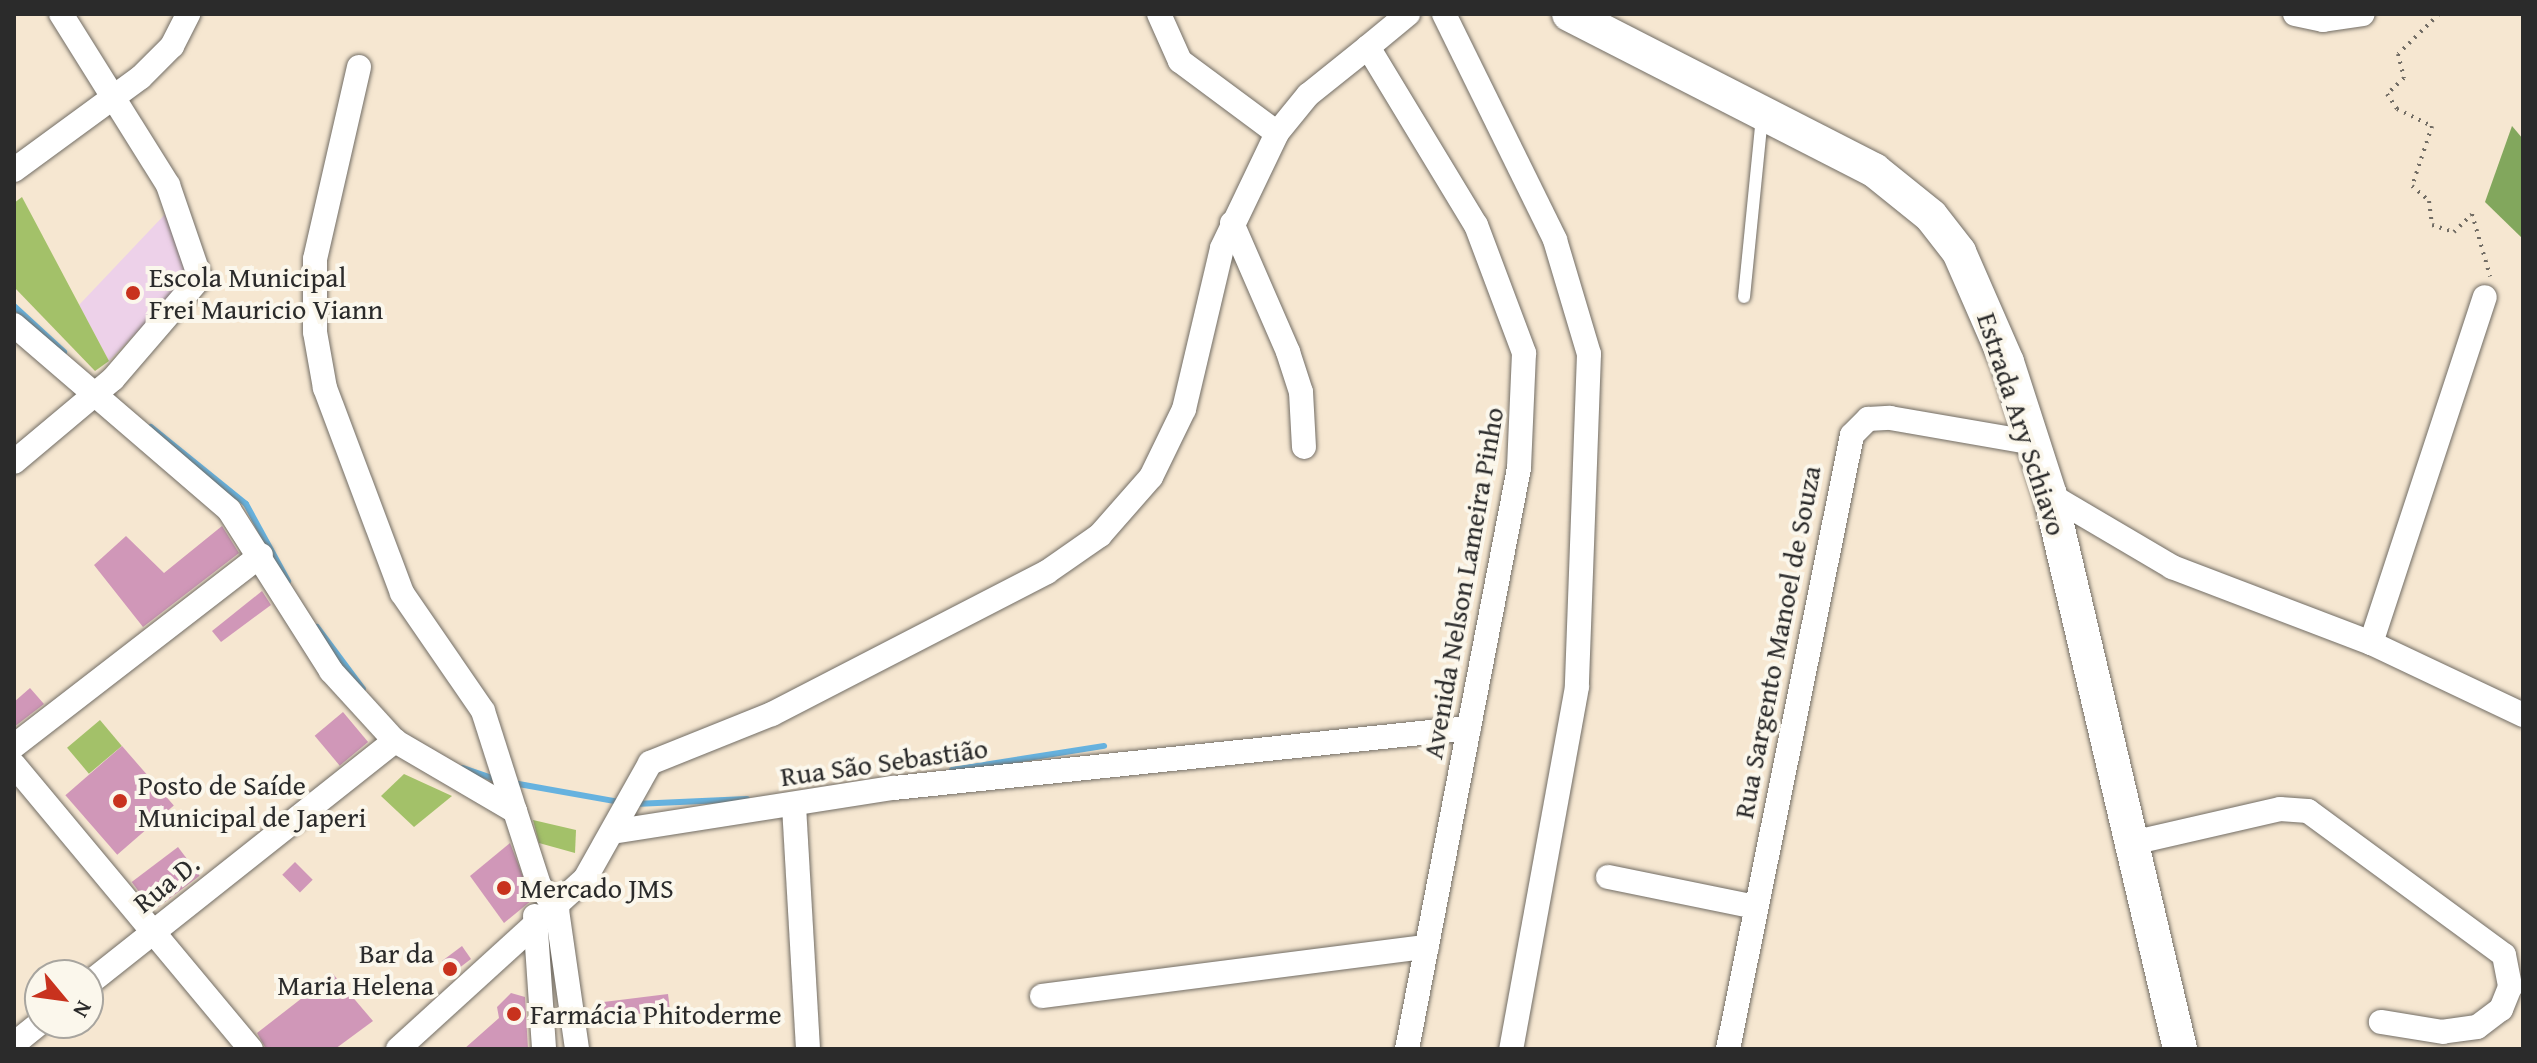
<!DOCTYPE html>
<html>
<head>
<meta charset="utf-8">
<style>
  body { margin:0 }
  #map { position:relative; width:2537px; height:1063px; overflow:hidden; background:#f6e7d1; font-family:"Gentium Book Plus",serif }
  div>[style] { position:absolute }
  [style*='--x'] { left:calc(var(--x)*1px); top:calc(var(--y)*1px); width:calc(var(--w)*1px); rotate:calc(var(--a)*1deg) }
  .built>* { inset:0; background:#edd1e9 }
  .green>* { inset:0; background:#a3c169; transform-origin:0 0 }
  .forest>* { inset:0; background:#82a75d }
  .stream>* { height:6px; margin:-3px; padding:0 3px; transform-origin:3px; border-radius:3px; background:#66b2df }
  .building>* { inset:0; background:#d097b8; transform-origin:0 0 }
  .path>* { height:4px; margin-top:-2px; transform-origin:0; background:repeating-linear-gradient(90deg,#726d65 0 2px,transparent 0 8px) }
  .roads { filter:drop-shadow(0 0 2px #726d65) drop-shadow(0 0 2px #726d65) }
  .lane>* { height:12px; margin:-6px; padding:0 6px; transform-origin:6px; border-radius:6px; background:#fff }
  .street>* { height:24px; margin:-12px; padding:0 12px; transform-origin:12px; border-radius:12px; background:#fff }
  .secondary>* { height:34px; margin:-17px; padding:0 17px; transform-origin:17px; border-radius:17px; background:#fff }
  .dots>* { width:22px; height:22px; translate:-50% -50%; box-sizing:border-box; border:4px solid #fbf7ec; border-radius:50% }
  span { translate:-50% -50%; white-space:nowrap; text-align:center; line-height:1.15; -webkit-text-stroke:8px #fbf7ec; paint-order:stroke }
  .poi-label { font-size:28px; color:#2b2b2b }
  .left { translate:0 -50%; text-align:left }
  .right { translate:-100% -50%; text-align:right }
  .street-label { font-size:28px; color:#2b2b2b }
  .frame { position:absolute; inset:0; border:16px solid #2b2b2b; pointer-events:none }
  .north { position:absolute; left:24px; top:959px; width:80px; height:80px; box-sizing:border-box; background:#fbf7ec; border:2px solid #a8a59f; border-radius:50%; rotate:119deg; font-size:22px; font-weight:700; line-height:32px; text-align:center; color:#2b2b2b }
  .north::after { content:''; display:block; margin:auto; width:28px; height:36px; background:#c8321e; clip-path:polygon(50% 0,100% 100%,50% 72%,0 100%) }
</style>
</head>
<body>
<div id="map">
  <div class="built">
    <i style="clip-path:polygon(168px 211px,187px 280px,109px 361px,79px 305px)"></i>
  </div>
  <div class="green">
    <i style="clip-path:polygon(22px 197px,109px 361px,95px 371px,14px 287px,14px 203px)"></i>
    <i style="left:100px;top:720px;width:34px;height:43px;rotate:50deg"></i>
    <i style="clip-path:polygon(404px 774px,452px 796px,414px 827px,381px 796px)"></i>
    <i style="clip-path:polygon(533px 820px,576px 830px,575px 853px,539px 843px)"></i>
  </div>
  <div class="forest">
    <i style="clip-path:polygon(2512px 126px,2523px 139px,2523px 239px,2485px 202px)"></i>
  </div>
  <div class="stream">
    <i style="--x:14;--y:306;--w:68;--a:42.6"></i>
    <i style="--x:151;--y:427;--w:122;--a:39"></i>
    <i style="--x:246;--y:504;--w:88;--a:61.4"></i>
    <i style="--x:317;--y:627;--w:77;--a:53.4"></i>
    <i style="--x:463;--y:768;--w:37;--a:19"></i>
    <i style="--x:952;--y:770;--w:154;--a:-9"></i>
    <i style="--x:513;--y:783;--w:109;--a:10.1"></i>
    <i style="--x:635;--y:804;--w:112;--a:-2.6"></i>
  </div>
  <div class="building">
    <i style="clip-path:polygon(222px 526px,239px 553px,143px 627px,94px 565px,126px 536px,164px 573px)"></i>
    <i style="clip-path:polygon(262px 591px,271px 605px,221px 642px,212px 631px)"></i>
    <i style="clip-path:polygon(30px 688px,44px 704px,14px 727px,14px 702px)"></i>
    <i style="left:343px;top:712px;width:39px;height:37px;rotate:50deg"></i>
    <i style="left:122px;top:746px;width:79px;height:75px;rotate:49deg"></i>
    <i style="clip-path:polygon(510px 843px,532px 900px,504px 923px,470px 876px)"></i>
    <i style="left:178px;top:847px;width:36px;height:58px;rotate:53deg"></i>
    <i style="left:295px;top:862px;width:25px;height:18px;rotate:45deg"></i>
    <i style="clip-path:polygon(462px 946px,471px 959px,446px 978px,442px 961px)"></i>
    <i style="clip-path:polygon(333px 974px,373px 1021px,335px 1049px,266px 1049px,257px 1033px)"></i>
    <i style="clip-path:polygon(511px 993px,525px 997px,528px 1049px,464px 1049px,499px 1018px,497px 1007px)"></i>
    <i style="left:668px;top:994px;width:16px;height:65px;rotate:83deg"></i>
  </div>
  <div class="path">
    <i style="--x:2439;--y:14;--w:57;--a:135.7"></i>
    <i style="--x:2398;--y:54;--w:25;--a:76"></i>
    <i style="--x:2404;--y:78;--w:23;--a:137"></i>
    <i style="--x:2387;--y:94;--w:18;--a:56"></i>
    <i style="--x:2397;--y:109;--w:39;--a:26"></i>
    <i style="--x:2432;--y:126;--w:63;--a:108.4"></i>
    <i style="--x:2412;--y:186;--w:23;--a:41"></i>
    <i style="--x:2429;--y:201;--w:24;--a:83"></i>
    <i style="--x:2432;--y:225;--w:23;--a:18"></i>
    <i style="--x:2454;--y:232;--w:25;--a:-45"></i>
    <i style="--x:2472;--y:214;--w:65;--a:73.8"></i>
  </div>
  <div class="roads">
    <div class="lane">
      <i style="--x:1744;--y:297;--w:181;--a:-84.3"></i>
    </div>
    <div class="street">
      <i style="--x:1444;--y:14;--w:252;--a:63.8"></i>
      <i style="--x:1555;--y:240;--w:119;--a:73.4"></i>
      <i style="--x:1589;--y:354;--w:333;--a:92.1"></i>
      <i style="--x:1577;--y:687;--w:368;--a:100.3"></i>
      <i style="--x:2295;--y:14;--w:29;--a:12"></i>
      <i style="--x:2323;--y:20;--w:40;--a:-8.5"></i>
      <i style="--x:1368;--y:47;--w:52;--a:-39.5"></i>
      <i style="--x:359;--y:67;--w:197;--a:102.9"></i>
      <i style="--x:315;--y:259;--w:73;--a:90"></i>
      <i style="--x:315;--y:332;--w:57;--a:79.9"></i>
      <i style="--x:325;--y:388;--w:219;--a:69.4"></i>
      <i style="--x:402;--y:593;--w:143;--a:55.5"></i>
      <i style="--x:483;--y:711;--w:105;--a:72.3"></i>
      <i style="--x:1277;--y:133;--w:49;--a:-50.8"></i>
      <i style="--x:1308;--y:95;--w:77;--a:-38.7"></i>
      <i style="--x:1368;--y:47;--w:208;--a:58.8"></i>
      <i style="--x:1476;--y:225;--w:137;--a:69.4"></i>
      <i style="--x:1524;--y:353;--w:115;--a:92.5"></i>
      <i style="--x:1519;--y:468;--w:592;--a:100.91"></i>
      <i style="--x:14;--y:170;--w:157;--a:-36.2"></i>
      <i style="--x:141;--y:77;--w:44;--a:-45"></i>
      <i style="--x:172;--y:46;--w:36;--a:-63"></i>
      <i style="--x:1232;--y:223;--w:141;--a:66.5"></i>
      <i style="--x:1288;--y:352;--w:42;--a:72"></i>
      <i style="--x:1301;--y:392;--w:55;--a:86.9"></i>
      <i style="--x:14;--y:325;--w:284;--a:40.7"></i>
      <i style="--x:229;--y:510;--w:191;--a:57.6"></i>
      <i style="--x:331;--y:671;--w:95;--a:47.6"></i>
      <i style="--x:395;--y:741;--w:139;--a:30.3"></i>
      <i style="--x:515;--y:811;--w:78;--a:72"></i>
      <i style="--x:539;--y:885;--w:31;--a:54"></i>
      <i style="--x:557;--y:910;--w:140;--a:81.8"></i>
      <i style="--x:14;--y:462;--w:129;--a:-40"></i>
      <i style="--x:113;--y:379;--w:133;--a:-49.3"></i>
      <i style="--x:200;--y:278;--w:98;--a:-109"></i>
      <i style="--x:168;--y:185;--w:202;--a:-122"></i>
      <i style="--x:2050;--y:495;--w:142;--a:30.5"></i>
      <i style="--x:2172;--y:567;--w:213;--a:20.9"></i>
      <i style="--x:2371;--y:643;--w:168;--a:25.3"></i>
      <i style="--x:2371;--y:643;--w:364;--a:-71.8"></i>
      <i style="--x:14;--y:746;--w:312;--a:-37.7"></i>
      <i style="--x:14;--y:765;--w:370;--a:50.2"></i>
      <i style="--x:794;--y:806;--w:243;--a:86.7"></i>
      <i style="--x:618;--y:831;--w:279;--a:-8.9"></i>
      <i style="--x:894;--y:788;--w:578;--a:-5.96"></i>
      <i style="--x:2132;--y:843;--w:152;--a:-12.9"></i>
      <i style="--x:2280;--y:809;--w:28;--a:4"></i>
      <i style="--x:2308;--y:811;--w:243;--a:36.3"></i>
      <i style="--x:2504;--y:955;--w:33;--a:79"></i>
      <i style="--x:2510;--y:987;--w:24;--a:112"></i>
      <i style="--x:2501;--y:1009;--w:30;--a:143"></i>
      <i style="--x:2477;--y:1027;--w:34;--a:172"></i>
      <i style="--x:2443;--y:1032;--w:63;--a:-170.8"></i>
      <i style="--x:1608;--y:877;--w:151;--a:11.5"></i>
      <i style="--x:535;--y:916;--w:133;--a:86.1"></i>
      <i style="--x:88;--y:984;--w:392;--a:-38.4"></i>
      <i style="--x:1042;--y:996;--w:388;--a:-7.3"></i>
      <i style="--x:14;--y:1044;--w:33;--a:-39"></i>
      <i style="--x:398;--y:1049;--w:253;--a:-42.3"></i>
      <i style="--x:585;--y:879;--w:133;--a:-60.7"></i>
      <i style="--x:650;--y:763;--w:131;--a:-21.9"></i>
      <i style="--x:772;--y:714;--w:309;--a:-27.3"></i>
      <i style="--x:1047;--y:572;--w:65;--a:-34.9"></i>
      <i style="--x:1100;--y:535;--w:77;--a:-48.7"></i>
      <i style="--x:1151;--y:477;--w:76;--a:-64.1"></i>
      <i style="--x:1184;--y:409;--w:165;--a:-76.7"></i>
      <i style="--x:1222;--y:248;--w:127;--a:-64.4"></i>
      <i style="--x:1277;--y:133;--w:121;--a:-143.4"></i>
      <i style="--x:1180;--y:61;--w:51;--a:-114.1"></i>
      <i style="--x:1728;--y:1049;--w:626;--a:-78.58"></i>
      <i style="--x:1852;--y:435;--w:23;--a:-45"></i>
      <i style="--x:1868;--y:419;--w:22;--a:-3"></i>
      <i style="--x:1890;--y:418;--w:146;--a:9.8"></i>
    </div>
    <div class="secondary">
      <i style="--x:1569;--y:14;--w:343;--a:27.1"></i>
      <i style="--x:1874;--y:170;--w:73;--a:38.9"></i>
      <i style="--x:1931;--y:216;--w:46;--a:52.1"></i>
      <i style="--x:1959;--y:252;--w:120;--a:66.4"></i>
      <i style="--x:2007;--y:362;--w:140;--a:72.1"></i>
      <i style="--x:2050;--y:495;--w:569;--a:76.79"></i>
    </div>
  </div>
  <div class="dots">
    <i style="left:133px;top:293px;background:#c8321e"></i>
    <i style="left:120px;top:801px;background:#c8321e"></i>
    <i style="left:504px;top:888px;background:#c8321e"></i>
    <i style="left:450px;top:969px;background:#c8321e"></i>
    <i style="left:514px;top:1014px;background:#c8321e"></i>
  </div>
  <div class="poi-label">
    <span class="left" style="left:149px;top:293px">Escola Municipal<br>Frei Mauricio Viann</span>
    <span class="left" style="left:138px;top:801px">Posto de Saíde<br>Municipal de Japeri</span>
    <span class="left" style="left:520px;top:888px">Mercado JMS</span>
    <span class="right" style="left:434px;top:969px">Bar da<br>Maria Helena</span>
    <span class="left" style="left:530px;top:1014px">Farmácia Phitoderme</span>
  </div>
  <div class="street-label">
    <span style="left:2022px;top:424px;rotate:72deg">Estrada Ary Schiavo</span>
    <span style="left:1463px;top:583px;rotate:-80deg">Avenida Nelson Lameira Pinho</span>
    <span style="left:1777px;top:642px;rotate:-79deg">Rua Sargento Manoel de Souza</span>
    <span style="left:884px;top:762px;rotate:-8deg">Rua São Sebastião</span>
    <span style="left:166px;top:883px;rotate:-39deg">Rua D.</span>
  </div>
  <div class="frame"></div>
  <div class="north">N</div>
</div>
</body>
</html>
